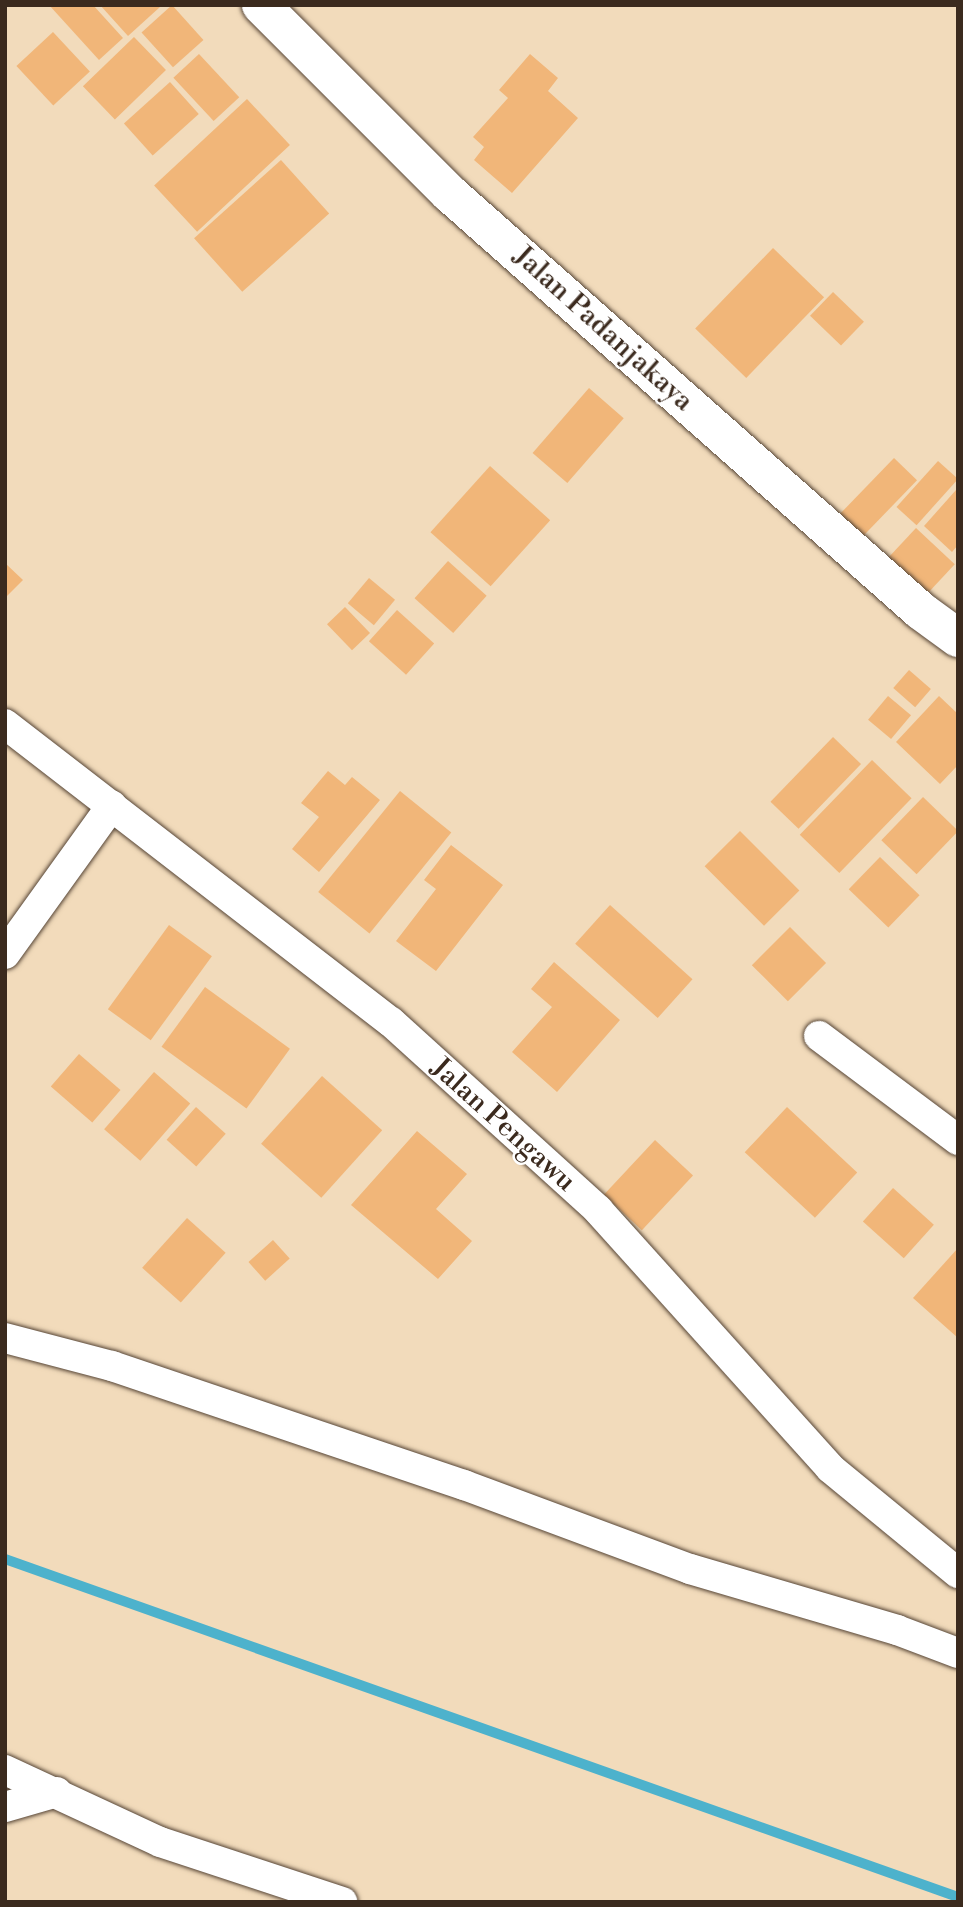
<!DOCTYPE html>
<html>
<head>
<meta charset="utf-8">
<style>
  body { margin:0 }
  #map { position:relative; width:963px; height:1907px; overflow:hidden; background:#f2dbbb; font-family:"Libre Bodoni",serif }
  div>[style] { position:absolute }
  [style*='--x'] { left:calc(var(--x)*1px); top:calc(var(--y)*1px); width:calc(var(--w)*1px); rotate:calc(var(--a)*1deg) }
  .stream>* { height:10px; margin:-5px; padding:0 5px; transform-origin:5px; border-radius:5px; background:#4db2cc }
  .building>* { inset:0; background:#f1b679; transform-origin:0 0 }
  .roads { filter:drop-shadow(0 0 2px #564536) drop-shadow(0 0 2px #564536) }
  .street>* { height:30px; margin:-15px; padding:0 15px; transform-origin:15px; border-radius:15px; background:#fff }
  .secondary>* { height:38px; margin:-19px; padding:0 19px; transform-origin:19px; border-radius:19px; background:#fff }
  span { translate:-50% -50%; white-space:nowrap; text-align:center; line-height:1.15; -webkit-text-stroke:5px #fff; paint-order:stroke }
  .street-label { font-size:28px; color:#3b2a1e }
  .frame { position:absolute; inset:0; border:7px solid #3b2a1e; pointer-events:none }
</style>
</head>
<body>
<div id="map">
  <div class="stream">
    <i style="--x:5;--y:1559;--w:1011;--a:19.53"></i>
  </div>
  <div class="building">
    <i style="clip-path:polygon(49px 5px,93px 5px,123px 38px,99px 60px)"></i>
    <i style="clip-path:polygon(100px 5px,158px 5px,160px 7px,128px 36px)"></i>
    <i style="left:172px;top:5px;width:47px;height:41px;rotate:48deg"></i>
    <i style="left:53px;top:32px;width:54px;height:50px;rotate:47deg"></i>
    <i style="left:134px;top:37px;width:46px;height:71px;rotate:46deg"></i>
    <i style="left:199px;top:54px;width:59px;height:35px;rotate:47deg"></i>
    <i style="clip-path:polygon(530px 54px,558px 78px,548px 91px,578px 118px,512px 193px,474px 160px,484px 147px,473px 137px,508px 98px,499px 90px)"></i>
    <i style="left:170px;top:82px;width:43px;height:62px;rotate:48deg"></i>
    <i style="left:247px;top:99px;width:63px;height:127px;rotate:47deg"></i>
    <i style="left:281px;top:160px;width:72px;height:117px;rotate:48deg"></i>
    <i style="left:773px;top:248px;width:71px;height:112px;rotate:44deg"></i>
    <i style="left:833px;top:292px;width:43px;height:33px;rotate:44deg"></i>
    <i style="left:589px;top:388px;width:46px;height:86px;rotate:41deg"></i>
    <i style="left:894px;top:458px;width:32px;height:88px;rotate:44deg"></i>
    <i style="left:938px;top:461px;width:27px;height:62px;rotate:42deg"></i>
    <i style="left:490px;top:466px;width:81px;height:89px;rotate:42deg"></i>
    <i style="clip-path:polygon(956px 490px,958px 545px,952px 552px,924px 526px)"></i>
    <i style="left:916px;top:528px;width:53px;height:52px;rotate:43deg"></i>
    <i style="left:448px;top:561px;width:52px;height:50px;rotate:42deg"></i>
    <i style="clip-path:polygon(5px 563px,23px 580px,5px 598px)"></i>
    <i style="left:369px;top:578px;width:34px;height:33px;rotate:40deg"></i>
    <i style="left:345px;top:607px;width:36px;height:25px;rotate:46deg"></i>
    <i style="left:397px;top:610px;width:50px;height:42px;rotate:42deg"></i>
    <i style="left:909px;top:670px;width:29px;height:24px;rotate:41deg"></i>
    <i style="left:888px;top:696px;width:30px;height:31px;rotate:40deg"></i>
    <i style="clip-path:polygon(939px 696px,958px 714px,958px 765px,940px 784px,896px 742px)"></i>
    <i style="left:833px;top:737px;width:39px;height:90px;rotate:44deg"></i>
    <i style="left:872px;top:760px;width:55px;height:104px;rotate:44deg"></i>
    <i style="clip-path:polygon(328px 771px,345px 785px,352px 777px,380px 800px,319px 872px,292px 849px,319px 817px,301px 803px)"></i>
    <i style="left:400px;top:791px;width:66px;height:130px;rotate:39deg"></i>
    <i style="left:923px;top:797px;width:49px;height:60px;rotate:44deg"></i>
    <i style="left:740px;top:831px;width:84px;height:50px;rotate:45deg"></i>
    <i style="clip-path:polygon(451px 845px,503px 885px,436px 971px,396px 941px,436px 889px,424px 880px)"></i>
    <i style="left:880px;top:857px;width:55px;height:45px;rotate:44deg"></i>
    <i style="left:610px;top:905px;width:111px;height:52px;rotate:42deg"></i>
    <i style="left:169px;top:925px;width:53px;height:104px;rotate:36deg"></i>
    <i style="left:790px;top:927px;width:51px;height:54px;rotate:45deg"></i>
    <i style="clip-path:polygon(554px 962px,620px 1020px,557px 1092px,512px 1052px,552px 1007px,531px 989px)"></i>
    <i style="left:205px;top:987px;width:105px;height:74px;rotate:36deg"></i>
    <i style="left:79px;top:1054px;width:55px;height:43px;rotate:41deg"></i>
    <i style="left:154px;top:1072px;width:48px;height:76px;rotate:41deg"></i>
    <i style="left:322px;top:1076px;width:81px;height:91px;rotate:42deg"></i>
    <i style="left:196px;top:1107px;width:40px;height:44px;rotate:42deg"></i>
    <i style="left:787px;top:1107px;width:96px;height:62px;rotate:43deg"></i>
    <i style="clip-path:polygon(417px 1131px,467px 1174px,436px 1209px,472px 1241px,438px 1279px,351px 1205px)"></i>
    <i style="left:655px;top:1140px;width:52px;height:75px;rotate:43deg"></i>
    <i style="left:893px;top:1188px;width:55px;height:45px;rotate:42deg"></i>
    <i style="left:187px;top:1218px;width:52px;height:67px;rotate:42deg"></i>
    <i style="left:273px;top:1240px;width:25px;height:33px;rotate:48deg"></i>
    <i style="clip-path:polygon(958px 1248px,958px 1338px,913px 1298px)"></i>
  </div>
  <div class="roads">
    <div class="street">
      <i style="--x:5;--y:724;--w:488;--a:37.7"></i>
      <i style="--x:391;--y:1022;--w:280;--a:42.2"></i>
      <i style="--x:598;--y:1210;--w:347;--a:48"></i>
      <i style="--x:830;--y:1468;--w:166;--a:39.4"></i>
      <i style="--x:5;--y:954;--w:183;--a:-54.3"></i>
      <i style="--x:819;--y:1036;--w:174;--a:36.8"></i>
      <i style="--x:5;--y:1338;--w:111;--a:14.7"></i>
      <i style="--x:112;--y:1366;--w:372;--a:18.7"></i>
      <i style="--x:464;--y:1485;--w:241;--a:20.4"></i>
      <i style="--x:690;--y:1569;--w:216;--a:16.4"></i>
      <i style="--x:897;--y:1630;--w:65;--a:20.7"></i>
      <i style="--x:5;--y:1770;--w:171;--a:24.9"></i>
      <i style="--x:160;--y:1842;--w:192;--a:18.2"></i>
      <i style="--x:5;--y:1807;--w:54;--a:-16.1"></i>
    </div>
    <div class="secondary">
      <i style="--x:261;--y:5;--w:266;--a:45"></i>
      <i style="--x:449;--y:193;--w:630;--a:41.53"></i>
      <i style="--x:921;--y:611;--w:46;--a:36.1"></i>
    </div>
  </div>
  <div class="street-label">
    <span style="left:603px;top:329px;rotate:42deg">Jalan Padanjakaya</span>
    <span style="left:503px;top:1125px;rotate:42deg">Jalan Pengawu</span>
  </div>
  <div class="frame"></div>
</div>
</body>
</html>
